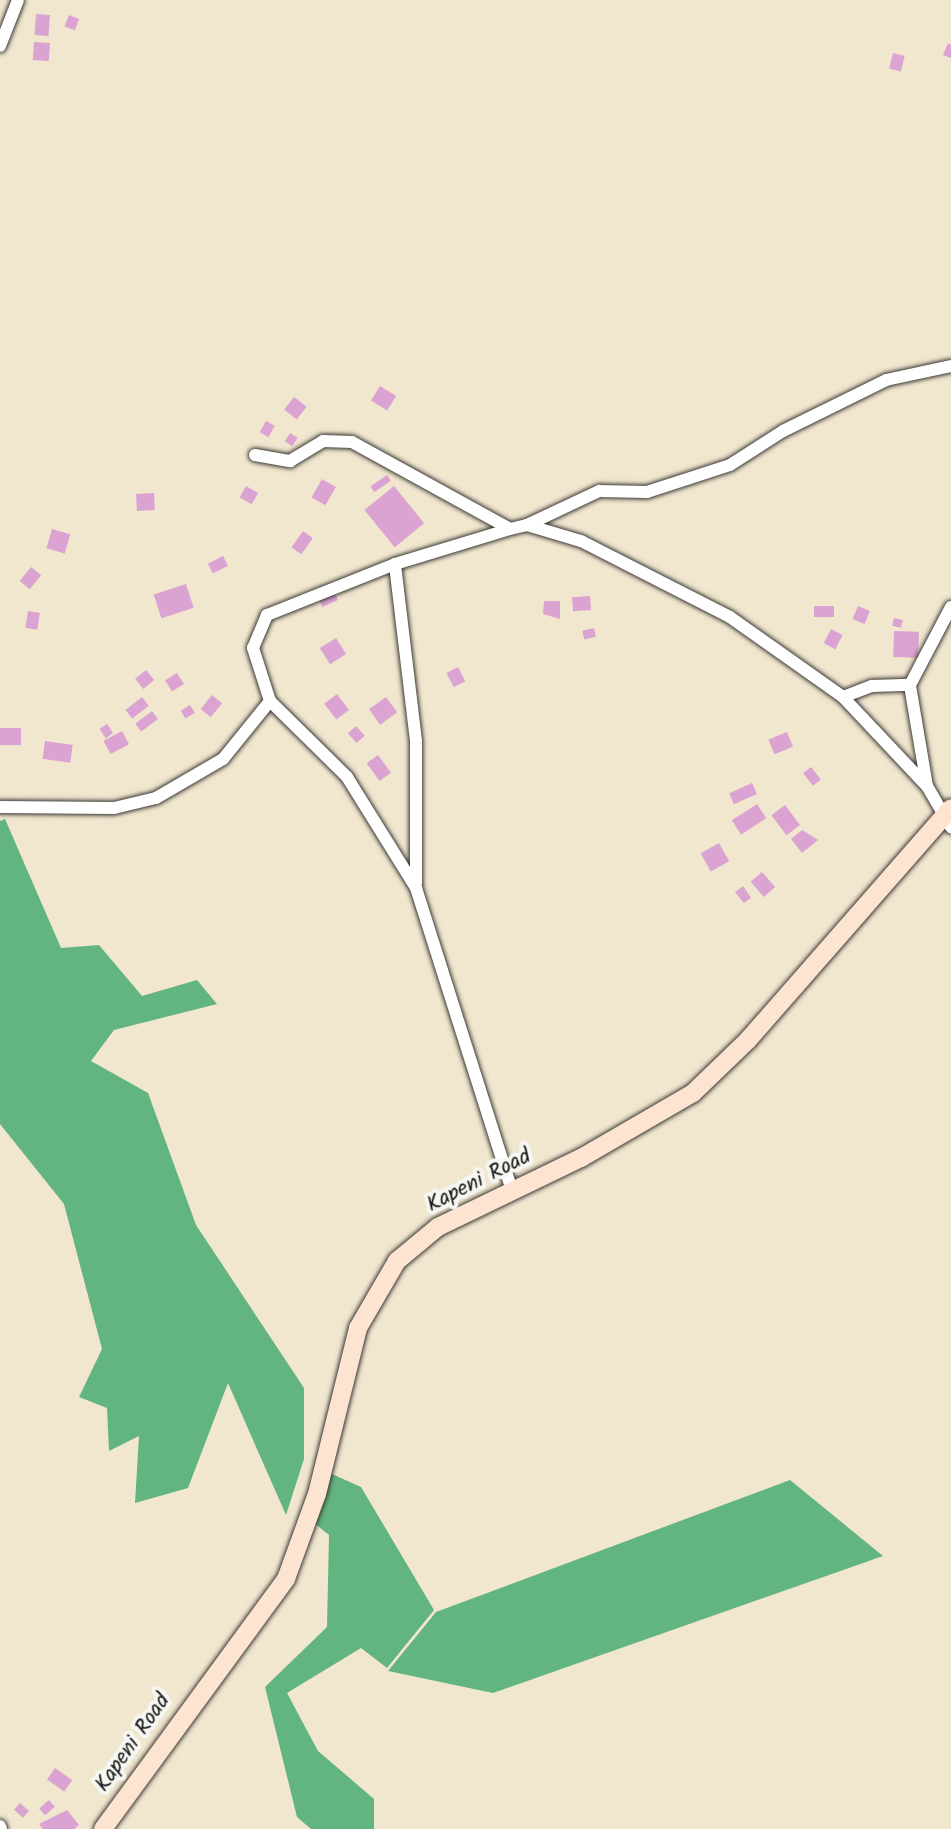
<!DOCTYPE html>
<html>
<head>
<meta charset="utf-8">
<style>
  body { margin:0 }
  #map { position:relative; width:951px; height:1829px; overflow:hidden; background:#f1e6ce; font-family:Kalam,sans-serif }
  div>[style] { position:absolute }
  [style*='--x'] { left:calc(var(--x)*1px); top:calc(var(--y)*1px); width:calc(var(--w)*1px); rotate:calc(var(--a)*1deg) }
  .forest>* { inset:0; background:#62b480 }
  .building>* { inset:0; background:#dba3d2; transform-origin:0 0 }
  .roads { filter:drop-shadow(0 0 2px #3c3a37) drop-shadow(0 0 2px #3c3a37) }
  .street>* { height:12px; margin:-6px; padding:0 6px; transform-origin:6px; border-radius:6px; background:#fff }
  .secondary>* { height:18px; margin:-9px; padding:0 9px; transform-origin:9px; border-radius:9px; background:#fde4d0 }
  span { translate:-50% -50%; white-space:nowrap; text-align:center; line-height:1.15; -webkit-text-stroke:8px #f6f6f2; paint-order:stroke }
  .street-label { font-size:22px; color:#1c1c1c }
</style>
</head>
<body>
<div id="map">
  <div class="forest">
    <i style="clip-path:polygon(5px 819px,61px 948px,99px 945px,142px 996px,197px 980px,217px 1004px,114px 1030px,91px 1061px,148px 1093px,196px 1225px,304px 1388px,304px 1459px,286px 1515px,228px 1383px,188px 1488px,135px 1503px,139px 1436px,109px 1451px,107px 1408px,79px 1397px,102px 1349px,64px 1204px,0 1124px,0 821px)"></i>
    <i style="clip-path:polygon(323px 1470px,361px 1487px,434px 1610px,387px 1668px,361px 1648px,287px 1693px,318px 1751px,374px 1799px,374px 1829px,311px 1829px,297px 1817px,265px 1687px,327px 1627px,329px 1535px,304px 1515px)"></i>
    <i style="clip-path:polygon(790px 1480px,883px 1556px,493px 1693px,388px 1671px,436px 1612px)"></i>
  </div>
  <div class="building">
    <i style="left:36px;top:14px;width:14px;height:21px;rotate:4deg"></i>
    <i style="left:69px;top:15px;width:11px;height:12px;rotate:22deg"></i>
    <i style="left:34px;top:42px;width:16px;height:18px;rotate:4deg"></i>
    <i style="clip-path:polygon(948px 43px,951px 45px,951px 58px,943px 55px)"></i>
    <i style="left:893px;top:53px;width:12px;height:16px;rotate:14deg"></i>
    <i style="left:380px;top:386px;width:19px;height:17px;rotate:32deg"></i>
    <i style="left:294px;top:397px;width:16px;height:16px;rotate:38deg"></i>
    <i style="left:266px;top:421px;width:10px;height:13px;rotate:29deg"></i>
    <i style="left:290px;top:433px;width:9px;height:10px;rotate:32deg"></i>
    <i style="left:387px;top:475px;width:7px;height:20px;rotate:56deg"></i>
    <i style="left:322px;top:479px;width:16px;height:21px;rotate:30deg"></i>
    <i style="left:246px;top:486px;width:14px;height:13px;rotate:30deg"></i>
    <i style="left:394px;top:486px;width:48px;height:38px;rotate:51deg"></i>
    <i style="left:154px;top:493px;width:17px;height:18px;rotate:87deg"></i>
    <i style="left:52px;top:529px;width:19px;height:20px;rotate:16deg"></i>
    <i style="left:303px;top:531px;width:12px;height:20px;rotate:35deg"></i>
    <i style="left:223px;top:556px;width:11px;height:17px;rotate:63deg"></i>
    <i style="left:31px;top:567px;width:13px;height:18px;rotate:39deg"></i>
    <i style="left:186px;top:584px;width:25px;height:34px;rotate:72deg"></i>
    <i style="left:333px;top:589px;width:12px;height:17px;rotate:66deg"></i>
    <i style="left:590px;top:596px;width:14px;height:18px;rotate:86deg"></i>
    <i style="clip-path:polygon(544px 601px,560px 601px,560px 619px,543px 614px)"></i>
    <i style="left:834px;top:606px;width:11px;height:20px;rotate:90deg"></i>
    <i style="left:858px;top:606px;width:13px;height:14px;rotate:23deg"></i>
    <i style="left:28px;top:611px;width:12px;height:17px;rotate:9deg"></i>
    <i style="left:894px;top:618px;width:9px;height:8px;rotate:13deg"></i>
    <i style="left:594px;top:628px;width:9px;height:12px;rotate:77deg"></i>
    <i style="left:831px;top:629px;width:13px;height:16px;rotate:27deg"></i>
    <i style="left:894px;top:631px;width:25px;height:26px;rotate:2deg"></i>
    <i style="left:336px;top:638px;width:19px;height:19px;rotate:58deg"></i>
    <i style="left:458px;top:667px;width:16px;height:13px;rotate:63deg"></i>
    <i style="left:146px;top:670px;width:13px;height:14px;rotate:51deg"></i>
    <i style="left:177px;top:673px;width:13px;height:14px;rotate:58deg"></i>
    <i style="left:337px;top:694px;width:20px;height:16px;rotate:53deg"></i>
    <i style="left:212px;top:695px;width:13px;height:18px;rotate:39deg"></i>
    <i style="left:142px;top:697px;width:11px;height:21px;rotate:52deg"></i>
    <i style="left:386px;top:697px;width:19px;height:21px;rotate:54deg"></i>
    <i style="left:190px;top:705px;width:9px;height:11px;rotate:58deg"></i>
    <i style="left:152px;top:711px;width:10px;height:21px;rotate:53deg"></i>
    <i style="left:107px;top:724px;width:11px;height:9px;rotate:56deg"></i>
    <i style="left:356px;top:726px;width:13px;height:11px;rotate:48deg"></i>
    <i style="left:0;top:728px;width:21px;height:17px"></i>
    <i style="left:122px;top:731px;width:15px;height:21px;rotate:62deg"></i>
    <i style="left:787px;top:732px;width:16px;height:20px;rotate:68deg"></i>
    <i style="left:45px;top:741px;width:28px;height:18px;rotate:8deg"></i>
    <i style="left:378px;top:755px;width:22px;height:14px;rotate:54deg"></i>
    <i style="left:811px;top:767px;width:16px;height:10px;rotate:52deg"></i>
    <i style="left:752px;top:783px;width:12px;height:25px;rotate:66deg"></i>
    <i style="left:757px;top:804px;width:17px;height:30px;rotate:57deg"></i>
    <i style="left:785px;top:805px;width:25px;height:17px;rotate:53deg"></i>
    <i style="clip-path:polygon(802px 830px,818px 840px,802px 853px,791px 839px)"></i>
    <i style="left:719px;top:843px;width:21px;height:21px;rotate:61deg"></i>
    <i style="left:762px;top:872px;width:20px;height:15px;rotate:49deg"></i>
    <i style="clip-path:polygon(743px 886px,751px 898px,744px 903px,735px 892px)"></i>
    <i style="left:55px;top:1768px;width:21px;height:14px;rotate:35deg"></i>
    <i style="left:49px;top:1800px;width:9px;height:13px;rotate:49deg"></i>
    <i style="left:20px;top:1803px;width:12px;height:9px;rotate:42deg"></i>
    <i style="clip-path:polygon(67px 1810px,79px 1825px,74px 1829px,43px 1829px,39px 1824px)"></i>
  </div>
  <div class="roads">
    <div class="street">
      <i style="--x:0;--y:46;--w:49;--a:-68.6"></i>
      <i style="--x:255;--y:455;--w:36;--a:10"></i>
      <i style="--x:290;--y:461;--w:39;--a:-31"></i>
      <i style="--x:323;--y:441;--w:29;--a:2"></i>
      <i style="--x:352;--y:442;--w:180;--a:28.8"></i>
      <i style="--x:510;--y:529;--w:17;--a:-13"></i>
      <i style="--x:527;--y:525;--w:56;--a:16.5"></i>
      <i style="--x:581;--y:541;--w:167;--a:27"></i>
      <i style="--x:730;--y:617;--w:138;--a:35.3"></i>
      <i style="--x:843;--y:697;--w:122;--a:46.7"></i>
      <i style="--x:927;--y:786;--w:48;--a:59.7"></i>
      <i style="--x:527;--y:525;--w:80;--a:-25.3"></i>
      <i style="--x:599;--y:491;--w:48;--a:1.2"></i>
      <i style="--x:647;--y:492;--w:87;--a:-18"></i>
      <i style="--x:730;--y:465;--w:63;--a:-32.7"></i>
      <i style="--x:783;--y:431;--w:115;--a:-26.3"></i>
      <i style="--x:886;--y:380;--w:66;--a:-12.2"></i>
      <i style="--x:843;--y:697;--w:31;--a:-21"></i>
      <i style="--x:872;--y:686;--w:38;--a:-2"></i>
      <i style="--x:270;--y:701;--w:56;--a:-107.8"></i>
      <i style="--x:253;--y:648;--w:36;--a:-67"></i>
      <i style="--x:267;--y:615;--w:138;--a:-21.7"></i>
      <i style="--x:927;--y:786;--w:102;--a:-99.6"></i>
      <i style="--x:910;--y:685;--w:88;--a:-62.3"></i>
      <i style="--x:0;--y:807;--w:114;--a:0.5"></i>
      <i style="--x:114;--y:808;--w:43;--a:-13.4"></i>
      <i style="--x:156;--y:798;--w:78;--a:-30.2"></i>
      <i style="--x:223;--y:759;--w:75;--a:-51"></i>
      <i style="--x:270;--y:701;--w:108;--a:44.6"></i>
      <i style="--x:347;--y:777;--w:131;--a:58.1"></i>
      <i style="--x:416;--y:888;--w:317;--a:72.4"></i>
      <i style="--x:416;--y:883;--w:142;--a:-90"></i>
      <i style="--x:416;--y:741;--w:178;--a:-96.8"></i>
      <i style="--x:395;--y:564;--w:120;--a:-16.9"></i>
      <i style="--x:0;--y:1826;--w:3;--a:72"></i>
    </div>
    <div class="secondary">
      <i style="--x:103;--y:1829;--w:310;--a:-53.8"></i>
      <i style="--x:286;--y:1579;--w:90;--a:-70"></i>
      <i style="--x:317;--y:1494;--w:171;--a:-76.1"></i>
      <i style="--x:358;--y:1328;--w:78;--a:-59.8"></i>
      <i style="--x:397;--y:1261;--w:53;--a:-39.7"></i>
      <i style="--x:438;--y:1227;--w:159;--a:-25.8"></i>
      <i style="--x:581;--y:1158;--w:129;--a:-30.1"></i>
      <i style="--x:693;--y:1093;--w:76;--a:-43.9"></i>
      <i style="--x:748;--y:1040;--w:308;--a:-48.8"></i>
    </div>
  </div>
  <div class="street-label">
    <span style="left:479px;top:1181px;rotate:-27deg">Kapeni Road</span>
    <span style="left:133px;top:1743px;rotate:-55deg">Kapeni Road</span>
  </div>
</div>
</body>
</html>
